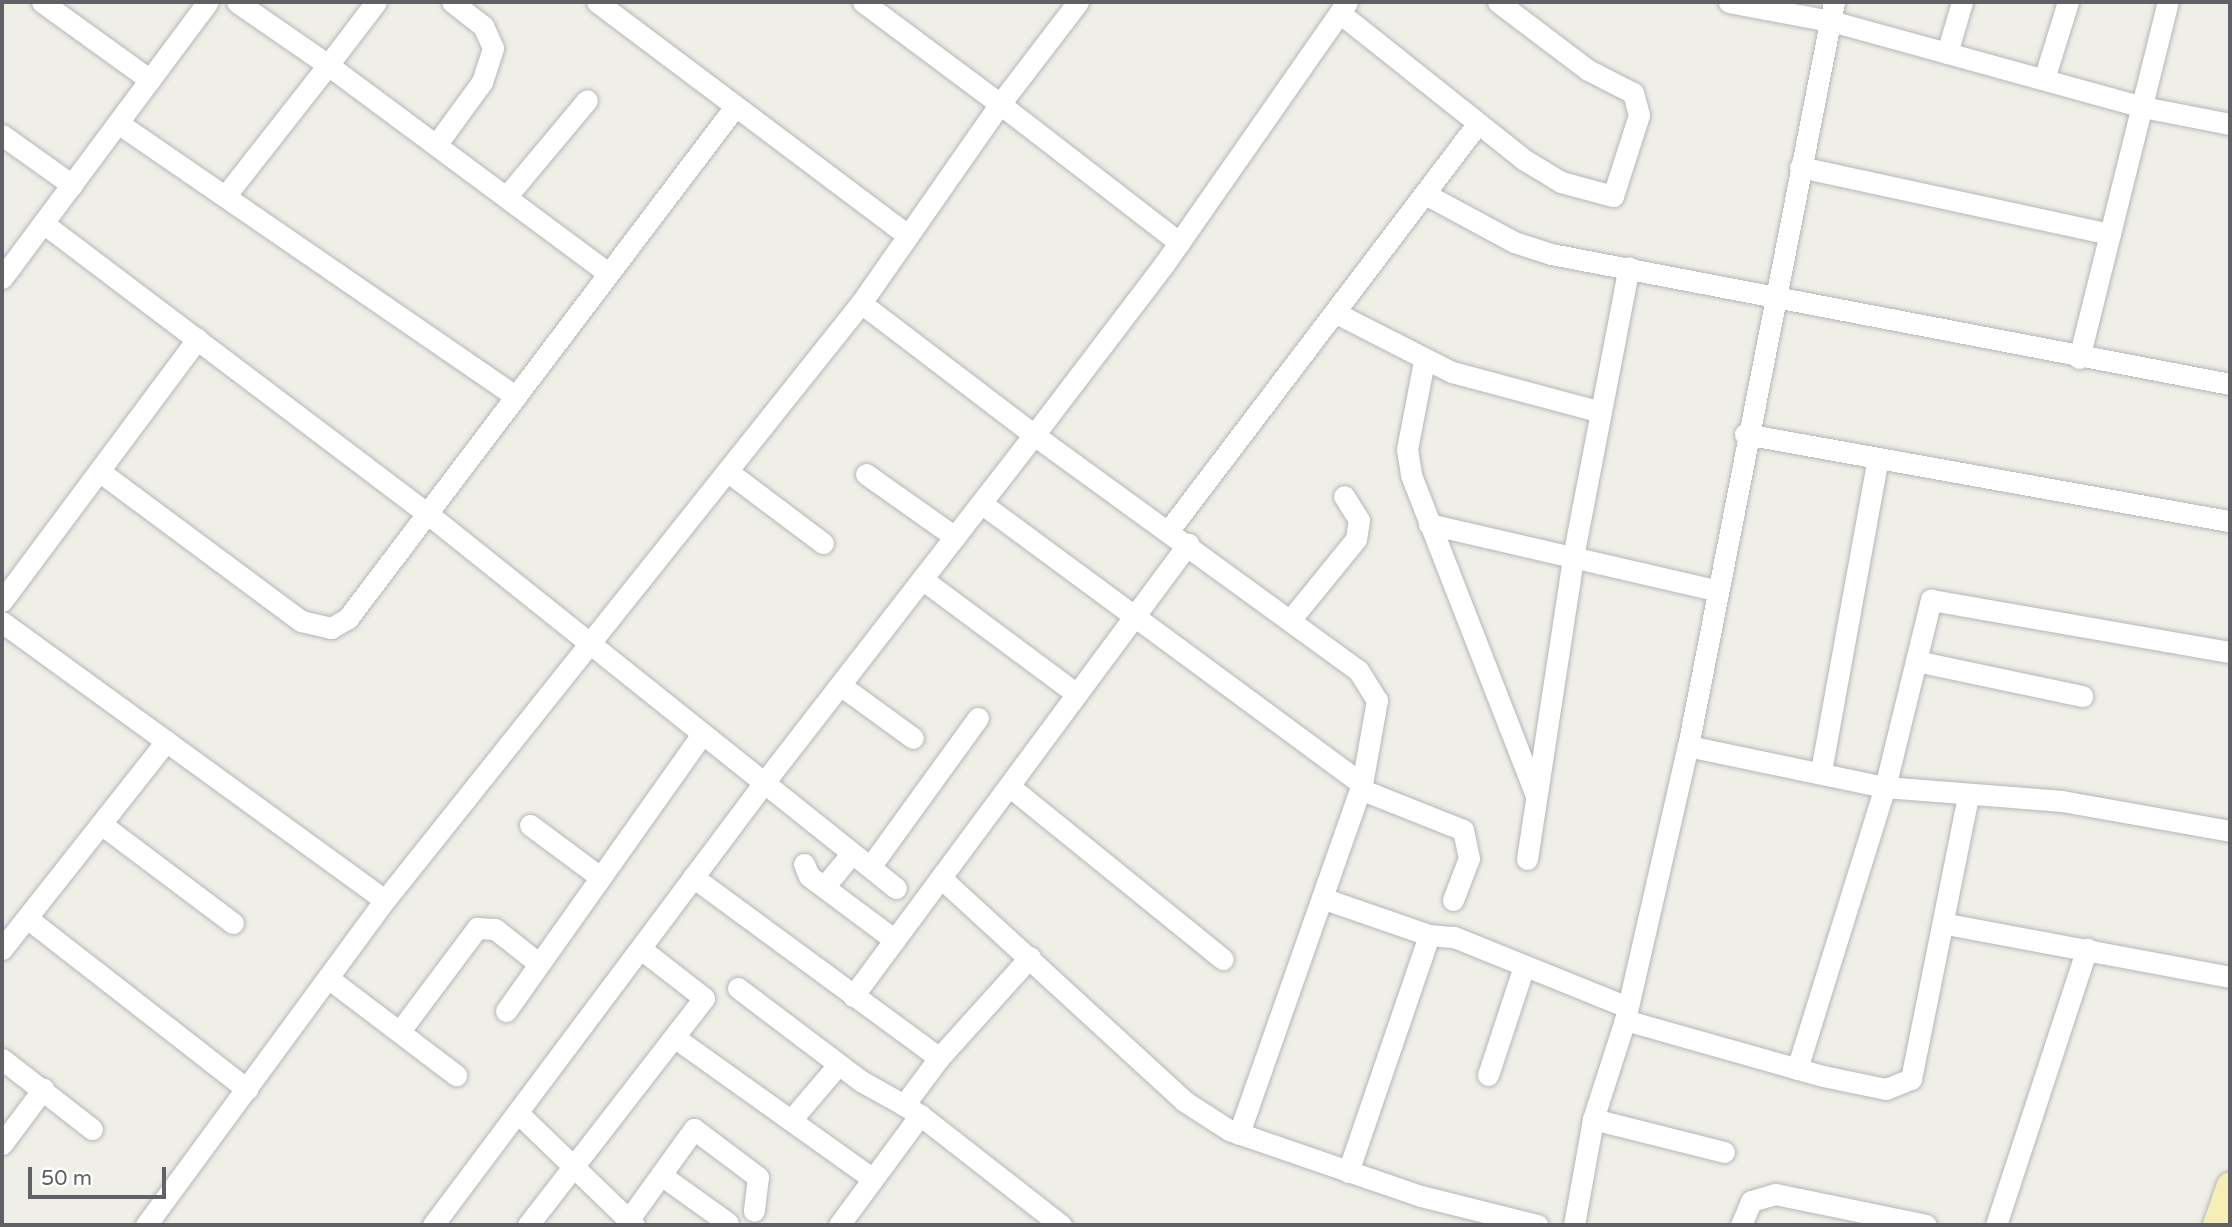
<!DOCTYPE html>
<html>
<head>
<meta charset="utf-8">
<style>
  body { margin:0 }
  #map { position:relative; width:2232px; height:1227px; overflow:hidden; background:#efeee7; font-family:"Varela Round",sans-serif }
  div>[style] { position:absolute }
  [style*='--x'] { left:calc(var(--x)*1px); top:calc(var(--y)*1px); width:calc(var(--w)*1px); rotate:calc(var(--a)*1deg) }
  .roads { filter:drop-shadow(0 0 2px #b4b6ba) drop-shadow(0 0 2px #b4b6ba) }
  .minor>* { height:21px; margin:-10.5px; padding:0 10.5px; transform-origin:10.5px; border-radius:10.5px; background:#fff }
  .major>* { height:26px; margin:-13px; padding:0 13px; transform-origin:13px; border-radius:13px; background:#f6efb5 }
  span { translate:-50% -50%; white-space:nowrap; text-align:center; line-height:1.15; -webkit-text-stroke:7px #fff; paint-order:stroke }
  .frame { position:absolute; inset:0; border:4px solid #5f6166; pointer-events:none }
  .scale { position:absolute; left:28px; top:1167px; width:138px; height:32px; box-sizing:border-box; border:4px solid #5f6166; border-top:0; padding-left:9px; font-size:21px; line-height:24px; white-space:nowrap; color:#5f6166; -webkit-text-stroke:5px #fff; paint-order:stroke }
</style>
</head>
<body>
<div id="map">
  <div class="roads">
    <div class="minor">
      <i style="--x:42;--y:2;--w:133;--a:35.8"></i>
      <i style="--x:237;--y:2;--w:111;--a:34.7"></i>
      <i style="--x:328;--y:65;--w:79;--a:-52.7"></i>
      <i style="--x:597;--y:2;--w:388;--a:36.9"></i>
      <i style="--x:1078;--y:2;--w:128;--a:127.4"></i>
      <i style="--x:1000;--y:104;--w:227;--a:37.7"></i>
      <i style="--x:1729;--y:2;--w:104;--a:10.6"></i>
      <i style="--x:1831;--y:21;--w:324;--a:15.4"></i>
      <i style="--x:2143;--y:107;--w:89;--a:11.1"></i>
      <i style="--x:1341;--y:14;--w:233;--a:38.5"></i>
      <i style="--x:1523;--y:159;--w:44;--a:31.2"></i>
      <i style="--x:1561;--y:182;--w:54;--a:15.1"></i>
      <i style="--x:1613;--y:196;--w:85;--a:-72.2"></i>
      <i style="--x:1639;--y:115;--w:23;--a:-105"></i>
      <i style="--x:1633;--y:93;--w:51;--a:-152.9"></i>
      <i style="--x:1588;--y:70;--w:113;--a:-142.9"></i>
      <i style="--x:1947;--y:53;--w:53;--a:-73.6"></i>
      <i style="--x:2044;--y:79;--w:81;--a:-72.7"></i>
      <i style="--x:118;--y:123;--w:483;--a:34.5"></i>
      <i style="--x:2;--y:135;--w:86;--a:35.5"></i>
      <i style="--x:436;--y:145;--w:78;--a:-53.9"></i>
      <i style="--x:482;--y:82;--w:36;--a:-72"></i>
      <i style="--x:493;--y:48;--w:24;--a:-114"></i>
      <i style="--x:483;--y:26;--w:39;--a:-142"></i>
      <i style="--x:1800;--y:167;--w:317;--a:12.2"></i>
      <i style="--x:226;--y:195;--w:165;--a:-51.9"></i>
      <i style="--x:328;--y:65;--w:349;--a:36.6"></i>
      <i style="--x:1427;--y:195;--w:99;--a:28.4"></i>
      <i style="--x:1514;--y:242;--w:39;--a:18"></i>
      <i style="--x:1551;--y:254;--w:691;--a:10.84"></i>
      <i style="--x:506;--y:197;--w:126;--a:-50.1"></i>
      <i style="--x:43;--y:223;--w:483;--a:37.1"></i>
      <i style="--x:428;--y:514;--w:599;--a:38.63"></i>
      <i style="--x:2;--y:278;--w:344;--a:-53.3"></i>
      <i style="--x:861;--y:303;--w:218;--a:37.3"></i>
      <i style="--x:1034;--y:435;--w:216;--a:-52.7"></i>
      <i style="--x:1165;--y:263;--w:318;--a:-55.1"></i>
      <i style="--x:1336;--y:313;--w:130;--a:27"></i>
      <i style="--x:1452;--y:372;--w:154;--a:15"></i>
      <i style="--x:2079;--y:358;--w:367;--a:-76"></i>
      <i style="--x:1424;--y:361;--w:90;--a:100.9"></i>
      <i style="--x:1407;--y:449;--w:26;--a:81"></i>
      <i style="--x:1411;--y:475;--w:344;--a:68.7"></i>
      <i style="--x:1745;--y:434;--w:493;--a:10.2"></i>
      <i style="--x:99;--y:471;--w:252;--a:36.6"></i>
      <i style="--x:301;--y:621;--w:31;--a:13"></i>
      <i style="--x:331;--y:628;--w:20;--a:-30"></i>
      <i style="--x:348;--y:618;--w:640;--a:-52.88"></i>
      <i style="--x:727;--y:471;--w:120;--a:36.9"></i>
      <i style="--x:866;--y:474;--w:109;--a:35.3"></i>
      <i style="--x:981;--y:503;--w:473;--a:36.4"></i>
      <i style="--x:1429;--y:524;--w:294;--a:13"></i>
      <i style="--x:1169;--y:530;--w:506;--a:-52.79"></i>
      <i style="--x:922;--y:579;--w:193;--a:36.6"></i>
      <i style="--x:2;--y:601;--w:327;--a:-53.3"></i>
      <i style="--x:1291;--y:619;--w:103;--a:-50.9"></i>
      <i style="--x:1356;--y:539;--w:19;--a:-81"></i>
      <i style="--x:1359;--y:520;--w:28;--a:-122"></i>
      <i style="--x:2;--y:622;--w:473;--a:36"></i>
      <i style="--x:1916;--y:661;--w:170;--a:11.9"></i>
      <i style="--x:840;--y:685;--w:90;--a:36"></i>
      <i style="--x:1688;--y:746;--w:201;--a:11.8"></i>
      <i style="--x:1885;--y:787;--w:193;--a:-76.2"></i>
      <i style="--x:1931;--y:600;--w:303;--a:9.9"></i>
      <i style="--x:1821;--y:771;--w:318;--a:-79.7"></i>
      <i style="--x:1009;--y:786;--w:275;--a:39"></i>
      <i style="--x:1360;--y:789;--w:111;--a:21.7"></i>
      <i style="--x:1463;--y:830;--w:29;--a:78"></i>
      <i style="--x:1469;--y:858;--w:45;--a:110.9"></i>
      <i style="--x:101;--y:824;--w:165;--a:36.9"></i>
      <i style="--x:530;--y:825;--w:87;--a:36.6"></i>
      <i style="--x:1527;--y:859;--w:305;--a:-81.3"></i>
      <i style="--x:1573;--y:557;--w:295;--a:-79.1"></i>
      <i style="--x:804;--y:864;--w:13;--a:67"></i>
      <i style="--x:809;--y:876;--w:107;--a:36.7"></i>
      <i style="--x:870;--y:867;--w:184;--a:-54.1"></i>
      <i style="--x:693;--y:877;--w:305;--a:36.3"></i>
      <i style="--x:939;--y:1058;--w:59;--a:126.7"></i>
      <i style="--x:904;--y:1105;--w:19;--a:32"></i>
      <i style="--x:941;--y:878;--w:330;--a:42.5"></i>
      <i style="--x:1184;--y:1101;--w:54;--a:32.8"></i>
      <i style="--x:1229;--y:1130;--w:203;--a:19"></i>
      <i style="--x:1421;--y:1196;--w:120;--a:14"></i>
      <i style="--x:824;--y:887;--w:44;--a:-50.5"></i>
      <i style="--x:1322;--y:898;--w:113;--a:19.1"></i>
      <i style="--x:27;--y:918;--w:279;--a:37.9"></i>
      <i style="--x:1947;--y:924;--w:288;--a:10.6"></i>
      <i style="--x:2;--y:949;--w:265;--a:-51.7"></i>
      <i style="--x:328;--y:978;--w:161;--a:37.2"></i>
      <i style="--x:738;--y:988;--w:154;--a:37.1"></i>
      <i style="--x:861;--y:1081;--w:49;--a:29.2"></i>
      <i style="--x:853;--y:996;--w:563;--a:-53.46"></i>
      <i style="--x:506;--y:1011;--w:337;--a:-54.7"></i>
      <i style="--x:1625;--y:1020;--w:206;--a:15.8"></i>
      <i style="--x:1823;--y:1076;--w:64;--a:11.7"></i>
      <i style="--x:1886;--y:1089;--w:27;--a:-22"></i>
      <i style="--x:1911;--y:1079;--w:288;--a:-78.6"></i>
      <i style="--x:400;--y:1031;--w:129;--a:-53.2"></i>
      <i style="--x:477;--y:928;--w:18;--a:3"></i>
      <i style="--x:495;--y:929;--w:55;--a:38.3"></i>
      <i style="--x:674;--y:1037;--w:244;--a:35.5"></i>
      <i style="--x:939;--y:1058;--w:136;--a:-48"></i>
      <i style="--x:2;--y:1059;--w:114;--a:37.9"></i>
      <i style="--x:1797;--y:1069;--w:295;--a:-72.7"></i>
      <i style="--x:1885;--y:787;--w:178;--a:4.5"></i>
      <i style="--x:2062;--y:801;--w:171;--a:10.1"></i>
      <i style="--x:1488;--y:1075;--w:115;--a:-71.7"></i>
      <i style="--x:519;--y:1114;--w:160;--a:44"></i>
      <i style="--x:1593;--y:1119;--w:135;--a:14.1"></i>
      <i style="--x:791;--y:1120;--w:72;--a:-49.5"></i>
      <i style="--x:2;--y:1144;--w:69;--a:-53.3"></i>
      <i style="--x:1348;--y:1172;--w:250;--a:-71.1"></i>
      <i style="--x:1429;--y:935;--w:25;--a:5"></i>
      <i style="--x:1454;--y:937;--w:187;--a:22"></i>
      <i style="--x:661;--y:1175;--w:82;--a:35.6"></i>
      <i style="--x:629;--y:1219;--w:111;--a:-54.2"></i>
      <i style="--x:694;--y:1129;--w:80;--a:36.9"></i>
      <i style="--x:758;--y:1177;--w:34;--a:97"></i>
      <i style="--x:146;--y:1225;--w:403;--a:-53.7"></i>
      <i style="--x:385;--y:900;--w:764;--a:-51.43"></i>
      <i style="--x:861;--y:303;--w:243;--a:-55.1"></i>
      <i style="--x:1000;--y:104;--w:171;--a:-143.3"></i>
      <i style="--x:433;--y:1225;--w:551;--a:-53.19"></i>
      <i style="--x:763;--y:784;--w:442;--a:-52.2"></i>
      <i style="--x:1034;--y:435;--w:400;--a:36"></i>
      <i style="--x:1358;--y:670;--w:36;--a:58"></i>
      <i style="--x:1377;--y:700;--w:85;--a:100.1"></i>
      <i style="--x:1362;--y:784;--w:371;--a:109.4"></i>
      <i style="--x:528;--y:1225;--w:287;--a:-52.2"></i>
      <i style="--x:704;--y:998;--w:80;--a:-142.1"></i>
      <i style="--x:839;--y:1225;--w:137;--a:-53.6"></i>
      <i style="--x:920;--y:1115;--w:179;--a:38"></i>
      <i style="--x:1574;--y:1225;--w:108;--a:-79.8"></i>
      <i style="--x:1593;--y:1119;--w:104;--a:-72.1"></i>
      <i style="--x:1625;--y:1020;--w:281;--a:-77.1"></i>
      <i style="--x:1688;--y:746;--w:758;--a:-78.9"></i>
      <i style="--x:1741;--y:1225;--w:26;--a:-67"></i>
      <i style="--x:1751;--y:1201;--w:25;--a:-16"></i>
      <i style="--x:1775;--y:1194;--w:154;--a:11.6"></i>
      <i style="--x:1996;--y:1225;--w:291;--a:-71.8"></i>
    </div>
    <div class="major">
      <i style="--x:2216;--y:1225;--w:42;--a:-70.7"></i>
    </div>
  </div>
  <div class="frame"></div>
  <div class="scale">50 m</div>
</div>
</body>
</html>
